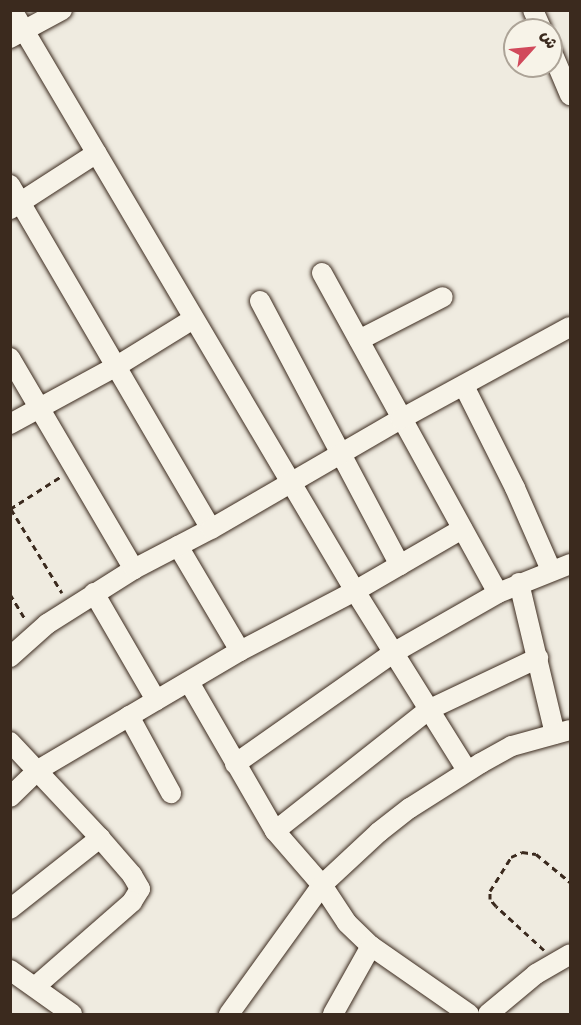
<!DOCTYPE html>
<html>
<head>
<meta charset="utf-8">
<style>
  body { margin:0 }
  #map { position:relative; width:581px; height:1025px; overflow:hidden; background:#efebe0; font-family:Dekko,"Playpen Sans Arabic",sans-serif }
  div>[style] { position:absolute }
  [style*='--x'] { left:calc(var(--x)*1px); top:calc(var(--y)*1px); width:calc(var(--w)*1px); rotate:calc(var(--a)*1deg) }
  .path>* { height:3px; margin-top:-1.5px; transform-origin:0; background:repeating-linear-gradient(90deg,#3b2a1e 0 6px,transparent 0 10.5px) }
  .roads { filter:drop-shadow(0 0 2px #3b2a1e) drop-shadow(0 0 2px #3b2a1e) }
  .minor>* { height:20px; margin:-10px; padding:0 10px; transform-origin:10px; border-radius:10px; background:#f7f3e8 }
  span { translate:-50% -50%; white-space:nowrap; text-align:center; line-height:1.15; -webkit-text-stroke:5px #f7f3e8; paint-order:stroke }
  .frame { position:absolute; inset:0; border:12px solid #3b2a1e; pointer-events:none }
  .north { position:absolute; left:503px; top:18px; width:60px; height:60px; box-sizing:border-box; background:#f7f3e8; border:2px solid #aca397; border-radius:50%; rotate:63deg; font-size:16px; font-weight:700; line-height:24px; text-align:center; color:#3b2a1e }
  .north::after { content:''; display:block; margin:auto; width:21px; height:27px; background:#d1495b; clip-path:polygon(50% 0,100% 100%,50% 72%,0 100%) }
</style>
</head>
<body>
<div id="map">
  <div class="path">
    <i style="--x:10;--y:509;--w:59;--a:-32.6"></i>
    <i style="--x:11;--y:509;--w:98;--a:58.7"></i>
    <i style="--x:10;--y:594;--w:31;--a:59"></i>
    <i style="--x:544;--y:950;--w:65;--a:-137.5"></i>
    <i style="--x:496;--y:906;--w:9;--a:-131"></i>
    <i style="--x:490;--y:899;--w:8;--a:-90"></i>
    <i style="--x:490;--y:891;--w:40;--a:-58"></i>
    <i style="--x:511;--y:857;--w:12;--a:-24"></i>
    <i style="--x:522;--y:852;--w:14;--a:8"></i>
    <i style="--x:536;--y:854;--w:44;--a:39.5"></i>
  </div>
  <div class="roads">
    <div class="minor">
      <i style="--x:12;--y:10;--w:675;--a:59.44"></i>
      <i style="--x:355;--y:591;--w:211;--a:58"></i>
      <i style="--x:533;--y:10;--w:22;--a:66"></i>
      <i style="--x:10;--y:38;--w:59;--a:-28.3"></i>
      <i style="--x:551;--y:50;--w:49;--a:67.1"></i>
      <i style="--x:10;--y:185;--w:398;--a:59.7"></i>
      <i style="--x:10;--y:209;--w:103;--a:-32.8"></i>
      <i style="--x:322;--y:273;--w:365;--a:61.2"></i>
      <i style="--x:260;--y:301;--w:299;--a:62.1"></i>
      <i style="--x:359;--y:340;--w:94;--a:-27.1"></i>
      <i style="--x:10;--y:358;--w:245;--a:59.6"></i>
      <i style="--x:464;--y:386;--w:114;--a:63.4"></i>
      <i style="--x:515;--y:488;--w:90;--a:66.3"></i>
      <i style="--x:10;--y:424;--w:122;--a:-28.5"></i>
      <i style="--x:117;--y:366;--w:89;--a:-31.7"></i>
      <i style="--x:178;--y:546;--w:122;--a:59.4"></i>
      <i style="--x:519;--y:583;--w:155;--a:76.6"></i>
      <i style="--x:94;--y:593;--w:124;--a:59.9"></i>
      <i style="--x:10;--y:657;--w:50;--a:-41.7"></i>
      <i style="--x:47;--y:624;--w:103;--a:-32.3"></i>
      <i style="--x:134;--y:569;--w:87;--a:-27.5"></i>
      <i style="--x:211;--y:529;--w:220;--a:-30.1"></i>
      <i style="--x:401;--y:419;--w:192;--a:-28.6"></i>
      <i style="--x:189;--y:682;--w:172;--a:60"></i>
      <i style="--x:275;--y:831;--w:72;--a:49"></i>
      <i style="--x:322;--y:885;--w:45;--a:56.7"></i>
      <i style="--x:347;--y:923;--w:33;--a:44"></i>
      <i style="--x:371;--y:946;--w:119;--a:34.8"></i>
      <i style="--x:129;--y:716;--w:88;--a:61.4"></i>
      <i style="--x:10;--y:742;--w:132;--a:46.8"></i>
      <i style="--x:100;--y:838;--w:49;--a:49.1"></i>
      <i style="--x:132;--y:875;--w:16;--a:60"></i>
      <i style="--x:140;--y:889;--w:15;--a:122"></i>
      <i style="--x:132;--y:902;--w:129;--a:138.8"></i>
      <i style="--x:235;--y:764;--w:193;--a:-35.1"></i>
      <i style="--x:393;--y:653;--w:121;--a:-29.7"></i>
      <i style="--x:498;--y:593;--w:78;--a:-21.9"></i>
      <i style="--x:10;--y:797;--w:39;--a:-44"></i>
      <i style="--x:38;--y:770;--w:234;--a:-30.5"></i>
      <i style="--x:240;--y:651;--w:130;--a:-27.6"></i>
      <i style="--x:355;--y:591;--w:124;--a:-30.1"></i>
      <i style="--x:275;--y:831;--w:195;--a:-38.3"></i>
      <i style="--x:428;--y:710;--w:122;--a:-25.3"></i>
      <i style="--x:10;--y:909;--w:115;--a:-38.3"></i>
      <i style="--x:10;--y:970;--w:76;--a:35.4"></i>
      <i style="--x:229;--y:1014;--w:159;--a:-54.2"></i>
      <i style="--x:322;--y:885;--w:78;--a:-42.9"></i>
      <i style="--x:379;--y:832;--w:39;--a:-38"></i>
      <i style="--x:410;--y:808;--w:84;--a:-32.4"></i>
      <i style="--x:481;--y:763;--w:35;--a:-29"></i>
      <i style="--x:512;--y:746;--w:60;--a:-15.4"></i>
      <i style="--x:333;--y:1014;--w:78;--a:-60.8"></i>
      <i style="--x:488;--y:1014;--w:62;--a:-39.8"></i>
      <i style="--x:536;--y:974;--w:39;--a:-30"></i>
    </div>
  </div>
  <div class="frame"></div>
  <div class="north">ش</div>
</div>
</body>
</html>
